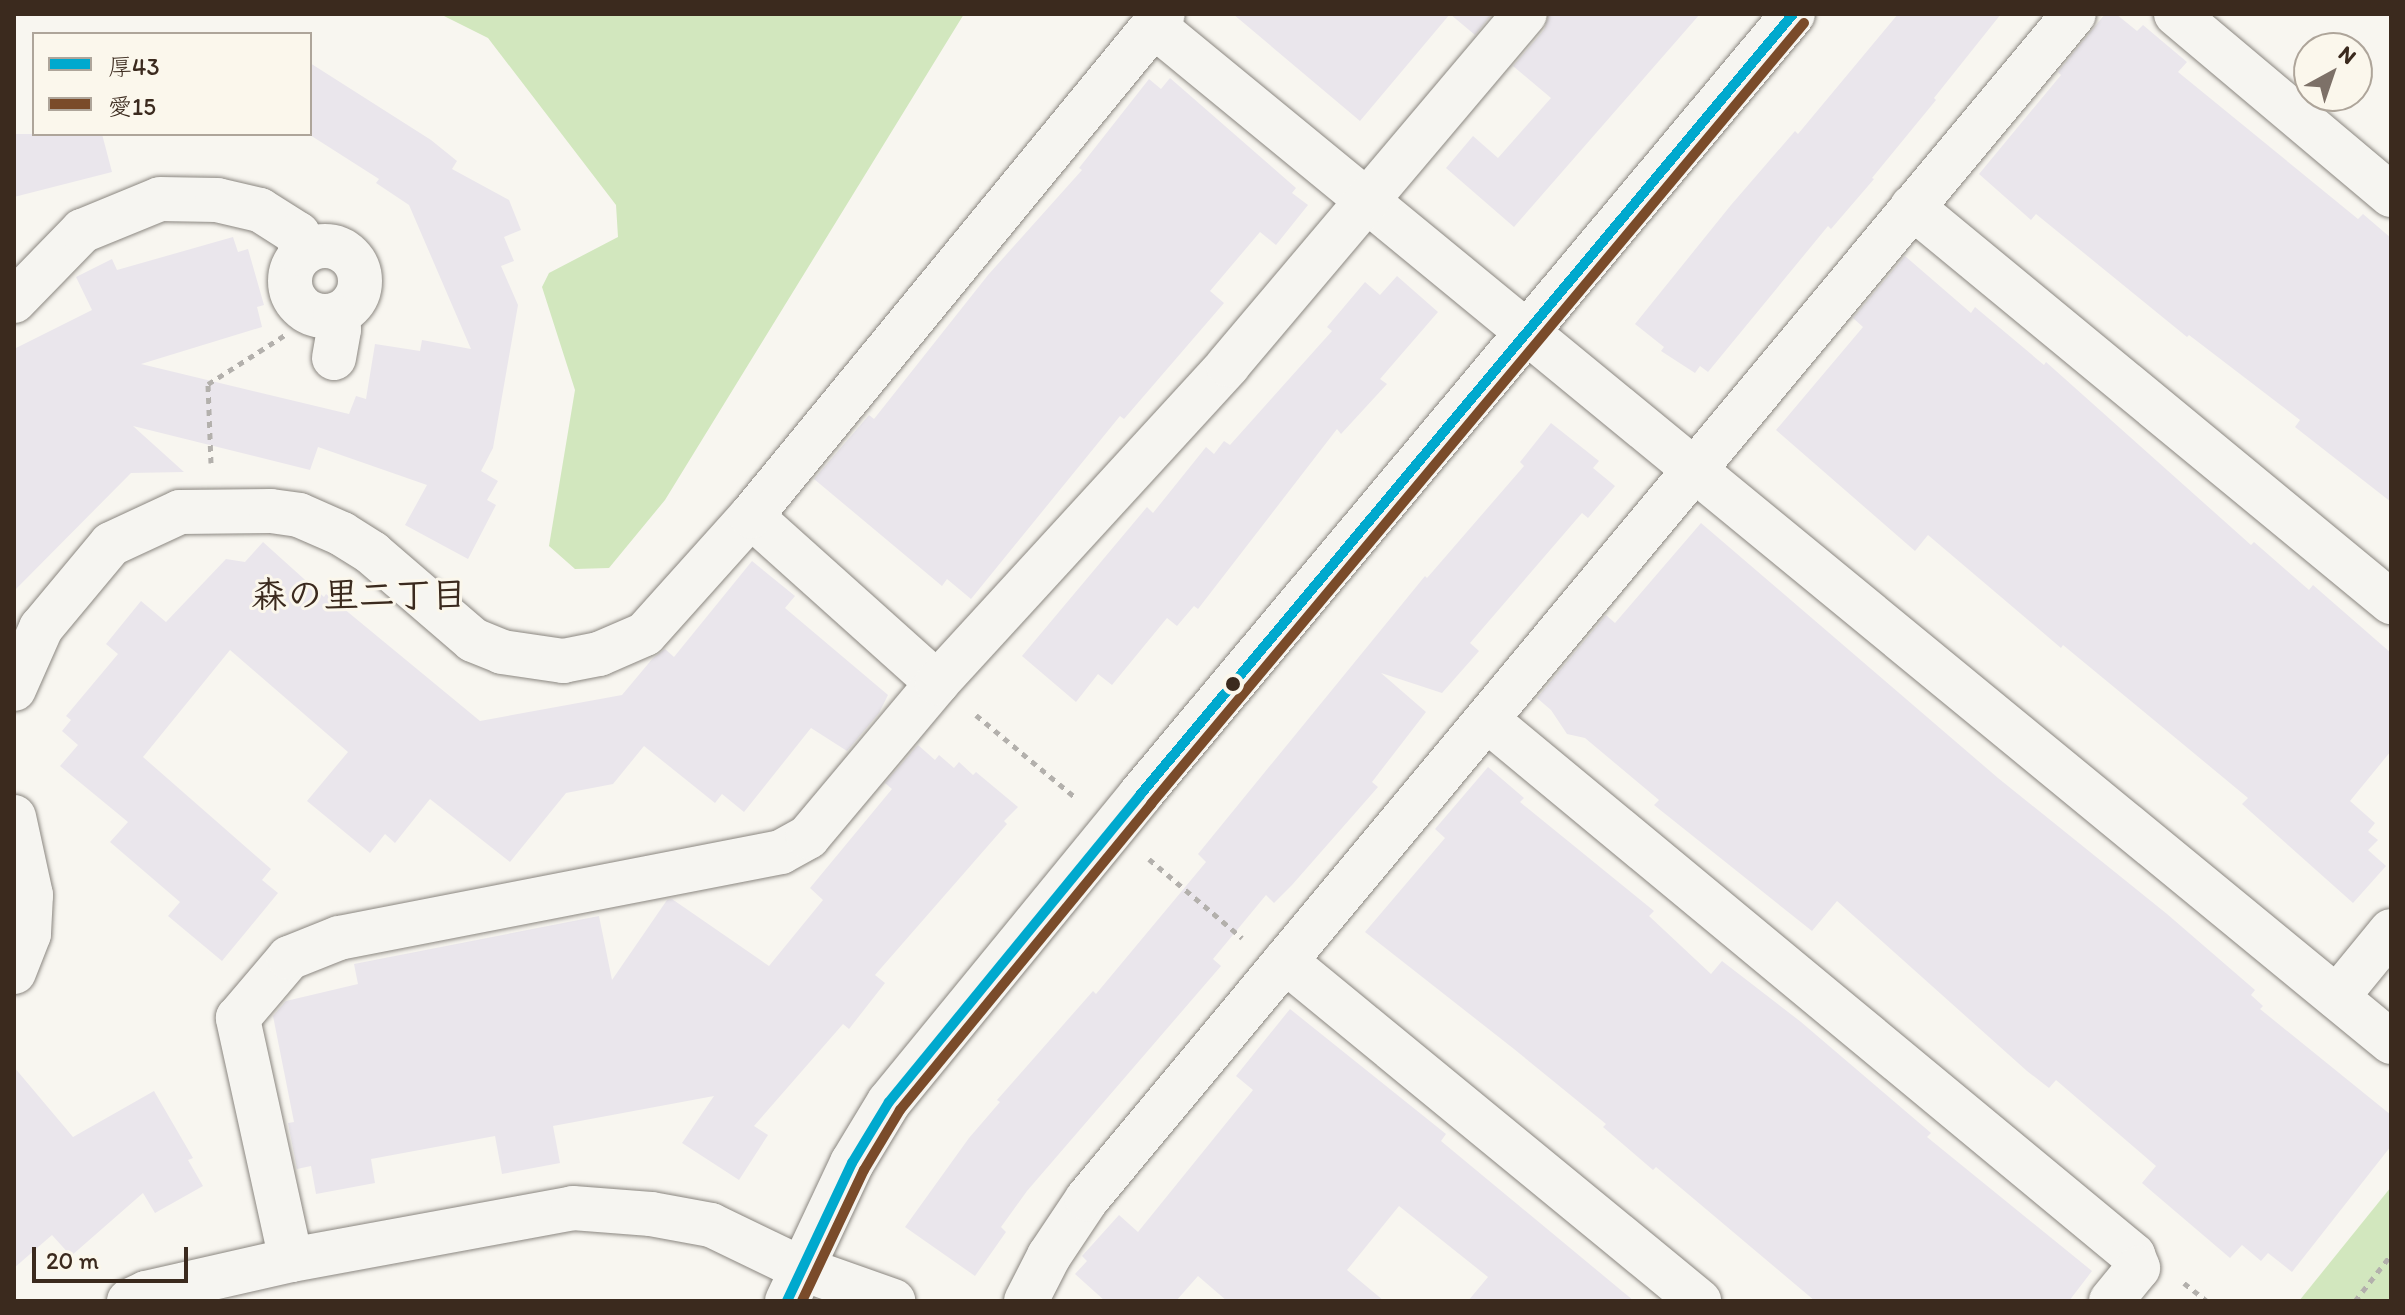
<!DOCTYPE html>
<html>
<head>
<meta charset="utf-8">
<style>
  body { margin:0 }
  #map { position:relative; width:2405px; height:1315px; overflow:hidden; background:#f8f6f0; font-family:Itim,"Klee One",sans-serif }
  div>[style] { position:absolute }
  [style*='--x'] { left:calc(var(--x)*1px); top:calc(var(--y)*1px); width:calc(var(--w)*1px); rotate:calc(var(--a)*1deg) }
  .green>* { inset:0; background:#d2e7be }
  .building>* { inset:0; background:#eae6ec }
  .path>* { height:5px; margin-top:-2.5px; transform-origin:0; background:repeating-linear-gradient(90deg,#b3b0ac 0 6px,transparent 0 12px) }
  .roads { filter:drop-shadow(0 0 2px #8b8781) drop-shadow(0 0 2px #8b8781) }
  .minor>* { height:44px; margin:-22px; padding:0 22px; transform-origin:22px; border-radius:22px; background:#f6f5f1 }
  .minor>.ring { margin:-22px; padding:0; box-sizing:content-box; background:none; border:44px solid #f6f5f1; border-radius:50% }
  .bus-1>* { height:10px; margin:-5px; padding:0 5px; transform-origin:5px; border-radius:5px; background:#00a9ce }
  .bus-2>* { height:10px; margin:-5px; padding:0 5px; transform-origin:5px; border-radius:5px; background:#7a4b2a }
  .dots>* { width:22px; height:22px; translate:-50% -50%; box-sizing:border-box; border:4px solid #fbf7ec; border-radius:50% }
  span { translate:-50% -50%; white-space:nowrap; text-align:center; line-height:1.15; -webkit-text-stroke:6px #fbf7ec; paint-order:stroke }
  .neighbourhood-label { font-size:36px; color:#3b2a1e; font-weight:700 }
  .frame { position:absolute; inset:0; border:16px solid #3b2a1e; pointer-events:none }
  .legend { position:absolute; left:32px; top:32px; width:280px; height:104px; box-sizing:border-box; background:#fbf7ec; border:2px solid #aea59a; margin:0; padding:10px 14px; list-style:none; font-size:24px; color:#3b2a1e }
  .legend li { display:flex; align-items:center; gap:16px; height:40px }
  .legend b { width:40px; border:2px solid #aea59a }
  .north { position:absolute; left:2293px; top:32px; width:80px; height:80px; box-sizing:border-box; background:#fbf7ec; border:2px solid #aea59a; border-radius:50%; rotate:40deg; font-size:22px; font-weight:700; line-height:32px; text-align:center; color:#3b2a1e }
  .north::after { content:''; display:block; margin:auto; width:28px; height:36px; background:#7d7168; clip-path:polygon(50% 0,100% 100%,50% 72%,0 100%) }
  .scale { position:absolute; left:32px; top:1247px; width:156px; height:36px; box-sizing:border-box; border:4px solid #3b2a1e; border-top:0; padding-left:10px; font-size:24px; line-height:28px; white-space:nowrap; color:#3b2a1e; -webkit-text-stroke:6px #fbf7ec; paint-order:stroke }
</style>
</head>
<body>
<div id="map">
  <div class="green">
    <i style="clip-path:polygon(440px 14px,964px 14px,665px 500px,609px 568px,575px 569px,549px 546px,575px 390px,542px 287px,549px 273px,618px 237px,616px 205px,488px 38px)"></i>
    <i style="clip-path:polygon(2391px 1187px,2391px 1301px,2299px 1301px)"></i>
  </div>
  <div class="building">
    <i style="clip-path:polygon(1233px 14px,1492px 14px,1475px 35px,1450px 14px,1360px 121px)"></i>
    <i style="clip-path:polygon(1549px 14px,1700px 14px,1514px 227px,1446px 168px,1473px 136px,1498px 158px,1551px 98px,1513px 66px,1544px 30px)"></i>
    <i style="clip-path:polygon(1898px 14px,2001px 14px,1934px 98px,1936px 100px,1872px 178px,1874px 179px,1831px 229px,1828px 226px,1708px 372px,1700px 366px,1695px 373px,1661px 351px,1664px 347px,1635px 324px,1731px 205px,1795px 131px,1798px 134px)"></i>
    <i style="clip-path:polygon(2105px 14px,2116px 14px,2137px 31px,2143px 25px,2187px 62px,2178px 72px,2358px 219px,2363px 214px,2391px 238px,2391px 502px,2295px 427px,2300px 420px,2189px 335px,2187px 337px,2036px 214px,2031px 220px,1979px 174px,2061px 75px,2058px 72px)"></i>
    <i style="clip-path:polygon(310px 63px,431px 140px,457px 161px,452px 169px,509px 200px,521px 230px,504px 237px,514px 261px,501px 266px,518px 305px,493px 448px,481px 471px,498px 481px,487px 500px,496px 505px,468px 559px,405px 525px,427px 485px,318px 447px,310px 470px,133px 426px,184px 472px,131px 473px,14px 591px,14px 349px,92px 310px,76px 277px,112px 259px,117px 270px,233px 237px,238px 252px,248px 249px,264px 305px,257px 307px,262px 327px,141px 364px,349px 414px,356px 396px,366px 399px,375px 344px,420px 351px,422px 340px,471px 349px,409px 205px,376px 183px,379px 179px,310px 135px)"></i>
    <i style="clip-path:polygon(1170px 78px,1296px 188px,1292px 193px,1308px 205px,1276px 245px,1260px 232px,1210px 291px,1224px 303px,1124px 419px,1120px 416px,971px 599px,947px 579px,942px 586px,814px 479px,869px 415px,874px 419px,988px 275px,1082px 170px,1079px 168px,1149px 79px,1161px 89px)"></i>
    <i style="clip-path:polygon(14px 134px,102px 134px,112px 172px,14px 197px)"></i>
    <i style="clip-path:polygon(1905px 256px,1971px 313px,1975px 307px,2044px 365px,2046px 362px,2251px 545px,2254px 542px,2309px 590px,2313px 585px,2391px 653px,2391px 751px,2350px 801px,2375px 823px,2368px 832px,2378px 840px,2368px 850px,2386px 866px,2353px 903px,2242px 804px,2248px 798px,2143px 711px,2063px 645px,2061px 648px,1928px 535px,1915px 551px,1776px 430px,1863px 327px,1853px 318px)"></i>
    <i style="clip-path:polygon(1397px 276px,1438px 312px,1380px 379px,1387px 384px,1341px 434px,1337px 429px,1198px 609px,1194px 606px,1177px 626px,1167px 618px,1112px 685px,1098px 674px,1076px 702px,1022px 656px,1147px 507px,1153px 513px,1206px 447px,1214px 454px,1224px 441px,1230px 445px,1332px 331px,1327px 327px,1365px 282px,1380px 295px)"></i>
    <i style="clip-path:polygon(1551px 423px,1599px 461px,1593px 468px,1615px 486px,1588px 518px,1582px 513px,1470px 643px,1479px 651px,1442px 693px,1381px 673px,1426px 712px,1372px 782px,1378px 787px,1292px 885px,1274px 903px,1266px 895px,1213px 959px,1221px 966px,1027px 1191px,1001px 1227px,1006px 1232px,975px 1276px,905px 1227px,969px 1138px,1000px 1102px,997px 1100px,1093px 991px,1096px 994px,1206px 862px,1198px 854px,1425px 576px,1427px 578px,1524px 466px,1520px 462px)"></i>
    <i style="clip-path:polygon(1701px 523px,1998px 778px,2167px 914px,2255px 990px,2251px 995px,2263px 1006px,2260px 1009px,2391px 1115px,2391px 1146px,2292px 1272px,2268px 1253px,2261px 1261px,2242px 1245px,2230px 1258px,2142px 1183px,2156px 1166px,2056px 1080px,2049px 1088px,2027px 1071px,1837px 901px,1812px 931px,1654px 805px,1659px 800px,1585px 738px,1567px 734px,1551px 710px,1537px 698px,1606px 615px,1615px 623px)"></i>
    <i style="clip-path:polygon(263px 542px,324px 597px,326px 594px,480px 721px,622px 695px,653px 658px,665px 649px,674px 657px,752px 561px,795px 596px,785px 608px,888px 695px,879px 713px,847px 751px,811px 728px,744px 812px,722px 794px,715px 803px,644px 746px,613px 784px,566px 793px,510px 862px,430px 799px,395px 843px,385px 834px,370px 853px,307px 801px,348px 752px,230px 650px,143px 757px,271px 869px,262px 880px,278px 893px,222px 961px,168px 916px,180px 902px,110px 842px,128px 822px,60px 766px,78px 745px,62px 731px,71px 720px,66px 716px,118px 654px,106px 644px,141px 601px,166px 622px,226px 559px,245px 562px)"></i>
    <i style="clip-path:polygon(918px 745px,935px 760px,939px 755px,954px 768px,959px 762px,973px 775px,976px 772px,1018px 807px,1004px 821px,1007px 824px,875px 975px,885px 983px,849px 1029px,843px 1024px,754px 1126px,768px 1135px,739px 1180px,682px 1143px,714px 1096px,553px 1126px,560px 1163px,502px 1174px,495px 1136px,371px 1159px,375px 1183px,316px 1194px,311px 1166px,297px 1169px,288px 1123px,294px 1122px,273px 1016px,286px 1001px,358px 984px,354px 964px,599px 916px,612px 980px,667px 900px,672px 899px,769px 966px,823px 900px,810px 888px,892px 789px,885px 783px)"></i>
    <i style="clip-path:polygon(1488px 767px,1524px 798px,1520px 802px,1654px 911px,1649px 916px,1711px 974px,1722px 961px,1801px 1022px,1931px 1133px,1927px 1137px,2092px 1271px,2069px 1301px,1815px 1301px,1656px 1167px,1653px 1170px,1603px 1127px,1606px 1124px,1514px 1049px,1365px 932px,1445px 838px,1435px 829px)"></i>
    <i style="clip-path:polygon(1290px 1009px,1446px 1134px,1441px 1141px,1634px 1301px,1468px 1301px,1488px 1277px,1399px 1206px,1347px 1270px,1384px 1301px,1227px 1301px,1198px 1276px,1176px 1301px,1105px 1301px,1075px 1274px,1087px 1261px,1082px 1256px,1119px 1215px,1138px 1232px,1253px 1090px,1236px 1076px)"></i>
    <i style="clip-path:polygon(14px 1067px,73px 1137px,154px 1091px,193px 1158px,188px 1160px,203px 1186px,155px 1213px,143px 1193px,71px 1256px,52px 1235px,14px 1268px)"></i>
  </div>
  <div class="path">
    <i style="--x:211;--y:463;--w:79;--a:-92.2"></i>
    <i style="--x:208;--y:384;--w:95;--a:-32.5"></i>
    <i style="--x:976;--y:715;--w:130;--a:39.7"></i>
    <i style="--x:1149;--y:859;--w:122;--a:40.3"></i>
    <i style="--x:2184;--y:1283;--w:29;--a:38"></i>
    <i style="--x:2355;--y:1301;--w:58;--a:-52"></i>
  </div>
  <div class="roads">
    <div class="minor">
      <i style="--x:2176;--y:14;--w:281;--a:40.1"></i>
      <i style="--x:1153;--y:25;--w:1602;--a:39.4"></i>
      <i style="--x:1912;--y:207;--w:621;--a:39.51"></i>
      <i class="ring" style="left:290px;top:246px;width:26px;height:26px"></i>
      <i style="--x:14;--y:301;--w:98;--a:-45.8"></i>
      <i style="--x:82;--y:231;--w:84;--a:-22.3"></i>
      <i style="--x:160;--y:199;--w:57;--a:1"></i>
      <i style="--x:217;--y:200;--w:44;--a:13.1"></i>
      <i style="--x:260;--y:210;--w:45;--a:32.3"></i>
      <i style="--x:298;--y:234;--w:20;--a:81"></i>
      <i style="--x:334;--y:358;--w:29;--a:-80"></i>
      <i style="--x:339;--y:329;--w:13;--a:-108"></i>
      <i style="--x:751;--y:516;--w:250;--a:41.9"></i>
      <i style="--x:14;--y:689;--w:67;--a:-66.1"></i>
      <i style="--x:41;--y:628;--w:109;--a:-50.2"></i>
      <i style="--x:111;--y:544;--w:76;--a:-24.9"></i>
      <i style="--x:180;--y:512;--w:91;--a:-0.6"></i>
      <i style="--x:271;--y:511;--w:28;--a:8"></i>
      <i style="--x:299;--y:515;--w:47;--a:23.8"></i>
      <i style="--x:342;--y:534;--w:36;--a:32"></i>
      <i style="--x:372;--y:553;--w:133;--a:40.7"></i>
      <i style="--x:473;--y:640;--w:31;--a:22"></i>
      <i style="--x:502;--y:652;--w:62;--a:8.4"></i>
      <i style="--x:563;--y:661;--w:37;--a:-11"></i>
      <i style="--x:599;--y:654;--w:50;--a:-23.5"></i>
      <i style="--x:645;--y:634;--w:159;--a:-48.1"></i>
      <i style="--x:751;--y:516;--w:649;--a:-50.62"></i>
      <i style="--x:1487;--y:720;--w:839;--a:39.63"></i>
      <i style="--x:2133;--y:1255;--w:14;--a:69"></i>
      <i style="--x:2138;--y:1268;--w:43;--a:129.3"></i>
      <i style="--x:14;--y:817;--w:80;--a:77.7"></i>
      <i style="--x:31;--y:895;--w:39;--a:93"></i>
      <i style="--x:29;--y:934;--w:41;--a:111.5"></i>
      <i style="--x:1285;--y:961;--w:536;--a:39.39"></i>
      <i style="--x:2337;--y:997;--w:85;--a:-50.7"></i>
      <i style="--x:291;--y:1260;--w:248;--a:-102.4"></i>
      <i style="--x:238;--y:1018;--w:79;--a:-49.6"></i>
      <i style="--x:289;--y:958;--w:54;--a:-21.8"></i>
      <i style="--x:339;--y:938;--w:450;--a:-11"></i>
      <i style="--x:781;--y:852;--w:31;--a:-29"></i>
      <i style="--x:808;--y:837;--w:201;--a:-50"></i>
      <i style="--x:937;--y:683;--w:431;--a:-47.5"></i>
      <i style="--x:1228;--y:365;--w:460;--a:-49.8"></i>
      <i style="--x:129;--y:1301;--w:19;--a:-25"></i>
      <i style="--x:146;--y:1293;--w:149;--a:-12.8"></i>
      <i style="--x:291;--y:1260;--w:287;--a:-10.4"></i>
      <i style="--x:573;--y:1208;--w:78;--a:4.4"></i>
      <i style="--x:651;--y:1214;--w:61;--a:10.4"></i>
      <i style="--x:711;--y:1225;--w:99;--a:25.8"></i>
      <i style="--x:800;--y:1268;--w:99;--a:19.5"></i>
      <i style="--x:787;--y:1301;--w:153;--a:-64.8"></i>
      <i style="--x:852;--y:1163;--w:71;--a:-58.8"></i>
      <i style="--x:889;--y:1102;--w:397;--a:-50.7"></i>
      <i style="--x:1140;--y:795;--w:1018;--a:-50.1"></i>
      <i style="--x:1026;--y:1301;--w:51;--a:-62.9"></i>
      <i style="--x:1049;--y:1256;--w:69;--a:-56.3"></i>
      <i style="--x:1087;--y:1199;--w:1542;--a:-50.21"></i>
    </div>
  </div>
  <div class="bus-1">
    <i style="--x:787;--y:1301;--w:153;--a:-64.8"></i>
    <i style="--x:852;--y:1163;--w:71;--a:-58.8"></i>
    <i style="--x:889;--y:1102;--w:397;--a:-50.7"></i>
    <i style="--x:1140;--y:795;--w:1018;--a:-50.1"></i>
  </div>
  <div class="bus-2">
    <i style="--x:802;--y:1301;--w:145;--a:-64.7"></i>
    <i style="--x:864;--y:1170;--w:70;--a:-59"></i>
    <i style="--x:900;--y:1110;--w:396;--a:-50.6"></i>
    <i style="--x:1151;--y:804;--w:1018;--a:-50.1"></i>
  </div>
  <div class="dots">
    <i style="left:1233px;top:684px;background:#3b2a1e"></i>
  </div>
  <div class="neighbourhood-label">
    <span style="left:359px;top:595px">森の里二丁目</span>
  </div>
  <div class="frame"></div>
  <ul class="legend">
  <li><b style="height:10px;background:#00a9ce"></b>厚43</li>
  <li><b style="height:10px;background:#7a4b2a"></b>愛15</li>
  </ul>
  <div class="north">N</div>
  <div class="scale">20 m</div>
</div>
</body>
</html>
